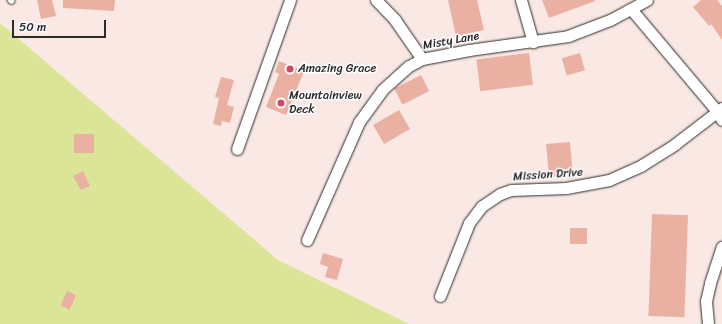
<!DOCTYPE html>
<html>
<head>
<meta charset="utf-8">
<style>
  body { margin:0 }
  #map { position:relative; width:722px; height:324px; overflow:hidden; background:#f9e8e3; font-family:Sriracha,sans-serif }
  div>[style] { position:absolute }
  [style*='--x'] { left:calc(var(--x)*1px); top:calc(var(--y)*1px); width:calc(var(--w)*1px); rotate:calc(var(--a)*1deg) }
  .green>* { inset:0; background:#dae598 }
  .building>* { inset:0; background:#eab1a3; transform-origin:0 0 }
  .roads { filter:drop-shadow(0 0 1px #2b2b2b) drop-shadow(0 0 1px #2b2b2b) }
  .lane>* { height:5.5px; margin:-2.75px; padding:0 2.75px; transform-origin:2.75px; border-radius:2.75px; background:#fff }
  .street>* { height:11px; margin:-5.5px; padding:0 5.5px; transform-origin:5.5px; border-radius:5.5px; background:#fff }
  .dots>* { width:11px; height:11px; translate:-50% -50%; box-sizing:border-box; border:2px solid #fff; border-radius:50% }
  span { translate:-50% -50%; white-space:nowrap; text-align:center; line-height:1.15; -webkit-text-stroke:3px #fff; paint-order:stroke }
  .street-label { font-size:12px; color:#2b2b2b }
  .poi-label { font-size:12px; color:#2b2b2b }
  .left { translate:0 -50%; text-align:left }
  .scale { position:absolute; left:12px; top:20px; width:94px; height:18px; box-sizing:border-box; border:2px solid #2b2b2b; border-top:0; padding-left:5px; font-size:12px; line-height:14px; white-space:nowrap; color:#2b2b2b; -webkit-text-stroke:3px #fff; paint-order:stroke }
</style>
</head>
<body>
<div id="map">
  <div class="green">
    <i style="clip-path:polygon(0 23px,278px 260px,409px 324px,0 324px)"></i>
  </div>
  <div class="building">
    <i style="clip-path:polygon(37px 0,52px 0,56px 16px,41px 19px)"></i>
    <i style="clip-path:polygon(63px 0,115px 0,114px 11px,63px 8px)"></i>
    <i style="clip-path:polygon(448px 0,477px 0,484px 30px,456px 36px)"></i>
    <i style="clip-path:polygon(542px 0,595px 0,595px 1px,549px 18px)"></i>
    <i style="clip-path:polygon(701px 0,717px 0,722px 6px,722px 40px,711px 24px,709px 26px,693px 7px)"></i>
    <i style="left:529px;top:53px;width:32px;height:53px;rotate:83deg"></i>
    <i style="left:580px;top:53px;width:18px;height:19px;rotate:74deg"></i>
    <i style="clip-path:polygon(279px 61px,304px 71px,286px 115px,266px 107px,279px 74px,275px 72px)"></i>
    <i style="left:421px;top:75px;width:18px;height:30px;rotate:63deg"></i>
    <i style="clip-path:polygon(221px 77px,234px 80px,227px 105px,234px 107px,230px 123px,222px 121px,221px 126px,213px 124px,219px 98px,215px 97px)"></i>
    <i style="left:399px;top:110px;width:22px;height:30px;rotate:60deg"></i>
    <i style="left:74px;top:134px;width:20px;height:19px"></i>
    <i style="left:570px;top:142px;width:33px;height:24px;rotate:85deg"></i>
    <i style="clip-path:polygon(83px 171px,90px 186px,81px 190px,73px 176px)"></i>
    <i style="left:652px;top:214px;width:36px;height:102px;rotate:2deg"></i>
    <i style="left:570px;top:228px;width:17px;height:16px"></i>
    <i style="clip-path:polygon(323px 253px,343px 259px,337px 280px,325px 277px,328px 267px,320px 264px)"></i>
    <i style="left:67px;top:291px;width:10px;height:16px;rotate:24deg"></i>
  </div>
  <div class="roads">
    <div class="lane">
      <i style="--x:11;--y:0;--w:1;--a:45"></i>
    </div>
    <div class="street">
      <i style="--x:376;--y:0;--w:28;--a:46"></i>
      <i style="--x:395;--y:20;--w:47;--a:55.3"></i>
      <i style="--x:521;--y:0;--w:44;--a:74.1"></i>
      <i style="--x:631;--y:9;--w:133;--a:49.9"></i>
      <i style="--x:717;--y:111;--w:10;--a:61"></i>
      <i style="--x:237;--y:149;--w:158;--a:-70.4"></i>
      <i style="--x:307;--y:240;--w:129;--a:-66.2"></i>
      <i style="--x:359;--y:122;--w:39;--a:-54"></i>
      <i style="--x:382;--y:90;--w:36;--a:-42"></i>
      <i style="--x:409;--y:66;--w:15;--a:-28"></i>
      <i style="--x:422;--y:59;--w:48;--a:-10.8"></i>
      <i style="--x:469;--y:50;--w:100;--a:-8"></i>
      <i style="--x:568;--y:36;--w:45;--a:-20.9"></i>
      <i style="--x:610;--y:20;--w:42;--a:-28.4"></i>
      <i style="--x:440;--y:296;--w:79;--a:-68.3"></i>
      <i style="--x:469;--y:223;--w:21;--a:-53"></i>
      <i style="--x:482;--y:206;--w:22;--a:-34"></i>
      <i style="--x:500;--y:194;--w:12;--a:-20"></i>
      <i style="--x:511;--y:190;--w:55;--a:-2.1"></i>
      <i style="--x:566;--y:188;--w:44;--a:-10.5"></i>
      <i style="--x:609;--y:180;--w:36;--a:-24"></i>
      <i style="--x:642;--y:165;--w:39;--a:-32"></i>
      <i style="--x:675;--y:144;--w:59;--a:-37.5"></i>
      <i style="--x:708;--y:324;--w:23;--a:-95"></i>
      <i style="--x:706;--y:301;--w:18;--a:-77"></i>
      <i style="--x:710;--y:283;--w:38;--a:-72"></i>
    </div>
  </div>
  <div class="dots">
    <i style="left:290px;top:69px;background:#d1495b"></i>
    <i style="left:281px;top:103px;background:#d1495b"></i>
  </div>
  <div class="street-label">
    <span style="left:451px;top:41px;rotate:-10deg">Misty Lane</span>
    <span style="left:548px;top:175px;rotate:-4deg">Mission Drive</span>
  </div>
  <div class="poi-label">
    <span class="left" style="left:298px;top:69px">Amazing Grace</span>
    <span class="left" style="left:289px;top:103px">Mountainview<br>Deck</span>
  </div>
  <div class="scale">50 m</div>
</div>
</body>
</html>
